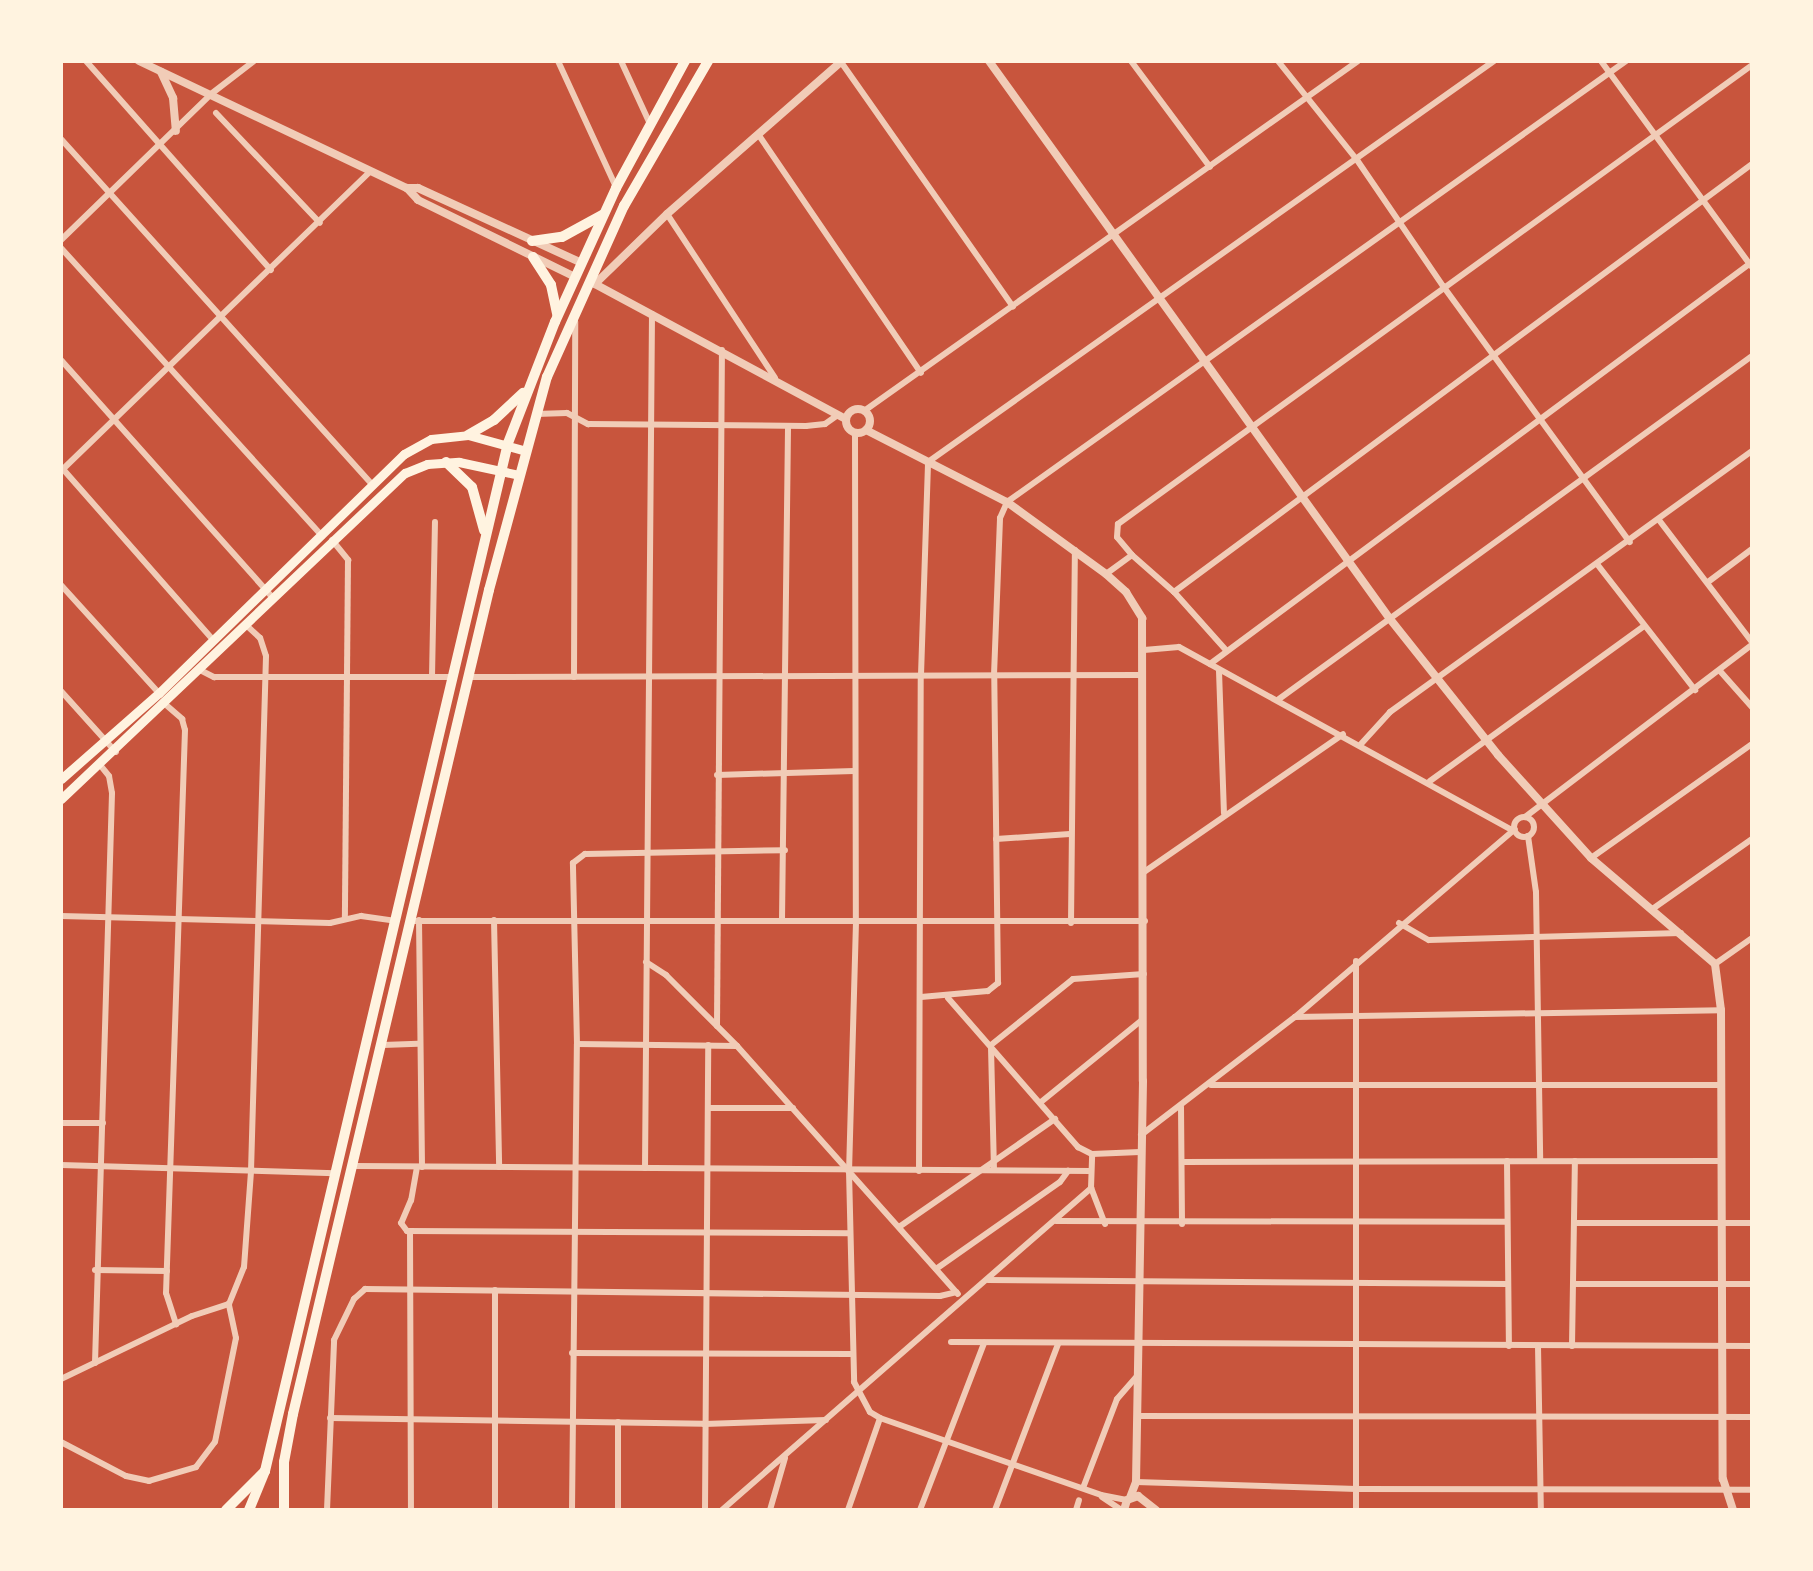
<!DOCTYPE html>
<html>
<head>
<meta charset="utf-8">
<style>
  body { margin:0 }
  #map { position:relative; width:1813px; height:1571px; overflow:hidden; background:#c8553d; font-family:"PT Sans",sans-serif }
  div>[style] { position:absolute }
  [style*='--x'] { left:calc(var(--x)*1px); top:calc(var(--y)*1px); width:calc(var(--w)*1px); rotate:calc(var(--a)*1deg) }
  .minor>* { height:6px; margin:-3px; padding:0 3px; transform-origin:3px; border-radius:3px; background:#f1ccb7 }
  .minor>.ring { margin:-3px; padding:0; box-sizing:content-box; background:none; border:6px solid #f1ccb7; border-radius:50% }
  .tertiary>* { height:8px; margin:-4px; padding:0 4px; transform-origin:4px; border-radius:4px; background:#f1ccb7 }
  .tertiary>.ring { margin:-4px; padding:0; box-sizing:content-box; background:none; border:8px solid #f1ccb7; border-radius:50% }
  .secondary>* { height:9px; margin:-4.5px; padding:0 4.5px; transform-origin:4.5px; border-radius:4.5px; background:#fff3e0 }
  .primary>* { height:10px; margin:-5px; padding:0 5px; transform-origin:5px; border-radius:5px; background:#fff3e0 }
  span { translate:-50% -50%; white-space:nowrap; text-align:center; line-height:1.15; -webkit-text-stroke:5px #fff3e0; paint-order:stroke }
  .frame { position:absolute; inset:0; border:63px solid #fff3e0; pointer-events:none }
</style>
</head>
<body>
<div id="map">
  <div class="minor">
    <i style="--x:86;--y:61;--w:279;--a:48.5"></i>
    <i style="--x:558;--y:61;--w:139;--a:65.3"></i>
    <i style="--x:621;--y:61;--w:67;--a:65.3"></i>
    <i style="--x:1131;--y:61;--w:132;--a:53.3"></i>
    <i style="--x:1278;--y:61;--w:127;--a:51.4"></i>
    <i style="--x:1357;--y:160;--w:153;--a:55.7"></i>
    <i style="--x:1443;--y:286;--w:317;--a:53.9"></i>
    <i style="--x:1601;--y:61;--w:254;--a:53.8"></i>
    <i style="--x:841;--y:62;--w:299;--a:54.9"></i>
    <i style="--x:216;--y:113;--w:151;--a:46.6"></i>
    <i style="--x:758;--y:134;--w:289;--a:55.7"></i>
    <i style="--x:61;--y:139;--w:465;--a:48"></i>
    <i style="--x:667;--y:214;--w:196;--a:56.6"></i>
    <i style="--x:61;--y:240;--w:209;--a:-44.2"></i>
    <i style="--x:211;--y:94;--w:54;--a:-37.5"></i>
    <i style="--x:61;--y:248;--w:389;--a:47.8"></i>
    <i style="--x:61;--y:360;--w:319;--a:48.3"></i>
    <i style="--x:864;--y:411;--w:605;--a:-35.32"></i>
    <i style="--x:536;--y:414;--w:31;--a:-2"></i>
    <i style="--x:567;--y:413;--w:24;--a:28"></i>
    <i style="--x:588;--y:424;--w:218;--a:0.5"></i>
    <i style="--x:806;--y:426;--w:19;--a:-6"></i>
    <i style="--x:825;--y:424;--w:16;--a:-35"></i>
    <i style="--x:855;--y:433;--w:489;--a:89.9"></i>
    <i style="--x:856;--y:922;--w:249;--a:91.6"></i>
    <i style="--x:849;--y:1171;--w:211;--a:88.6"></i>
    <i style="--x:854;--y:1382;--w:34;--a:62"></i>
    <i style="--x:870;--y:1412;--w:12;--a:31"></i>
    <i style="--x:880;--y:1418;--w:234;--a:19.2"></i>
    <i style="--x:1101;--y:1495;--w:26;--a:11"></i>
    <i style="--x:62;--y:468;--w:229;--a:48.7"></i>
    <i style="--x:61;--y:471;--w:431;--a:-44.1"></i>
    <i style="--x:1659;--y:520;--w:153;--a:52.7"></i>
    <i style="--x:332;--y:540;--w:26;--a:51"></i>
    <i style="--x:348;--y:560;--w:358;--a:90.5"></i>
    <i style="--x:1597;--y:564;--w:160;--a:52.1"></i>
    <i style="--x:1106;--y:574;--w:32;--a:-36"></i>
    <i style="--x:1708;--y:582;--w:55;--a:-36.9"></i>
    <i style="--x:61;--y:585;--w:146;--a:47.8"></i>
    <i style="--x:1174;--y:592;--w:719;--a:-36.52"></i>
    <i style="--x:1225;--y:649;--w:76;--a:-131.8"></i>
    <i style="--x:1174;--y:592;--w:56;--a:-138.6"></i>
    <i style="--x:1132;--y:555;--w:23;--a:-130"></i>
    <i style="--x:1117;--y:537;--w:13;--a:-86"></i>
    <i style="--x:1118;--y:524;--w:783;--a:-35.9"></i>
    <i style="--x:1144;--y:650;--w:35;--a:-5"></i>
    <i style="--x:1179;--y:647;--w:378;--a:28.8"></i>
    <i style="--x:1210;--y:664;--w:675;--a:-36.56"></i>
    <i style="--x:200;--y:670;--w:16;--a:27"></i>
    <i style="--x:214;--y:677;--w:239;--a:0"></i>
    <i style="--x:1219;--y:671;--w:142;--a:88"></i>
    <i style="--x:1720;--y:671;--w:48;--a:48.4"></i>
    <i style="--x:432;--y:677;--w:155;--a:-88.9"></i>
    <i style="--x:468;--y:677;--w:675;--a:-0.17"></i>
    <i style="--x:574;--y:677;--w:355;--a:-89.8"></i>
    <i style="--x:61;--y:691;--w:82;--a:48"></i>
    <i style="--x:1279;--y:699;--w:584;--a:-35.95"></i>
    <i style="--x:165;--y:704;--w:23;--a:41"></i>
    <i style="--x:182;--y:719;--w:11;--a:75"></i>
    <i style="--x:185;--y:730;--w:563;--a:91.93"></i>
    <i style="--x:166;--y:1293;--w:33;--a:72"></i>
    <i style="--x:1361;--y:744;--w:43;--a:-47.8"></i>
    <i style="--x:1390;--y:712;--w:446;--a:-35.8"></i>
    <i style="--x:717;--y:775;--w:137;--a:-1.7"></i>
    <i style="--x:1430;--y:781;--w:263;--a:-35.9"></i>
    <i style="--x:1525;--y:817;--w:285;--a:-37.2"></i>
    <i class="ring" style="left:1514px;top:817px;width:14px;height:14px"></i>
    <i style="--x:1528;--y:836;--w:57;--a:81.9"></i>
    <i style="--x:1536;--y:892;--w:269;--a:89.1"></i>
    <i style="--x:996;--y:839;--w:74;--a:-3.9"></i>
    <i style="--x:1591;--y:858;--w:197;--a:-35.3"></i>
    <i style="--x:1144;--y:872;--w:242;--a:-34.7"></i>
    <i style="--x:1651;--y:910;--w:123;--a:-35.1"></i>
    <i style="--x:61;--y:916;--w:269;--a:1.5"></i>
    <i style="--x:330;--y:923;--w:32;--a:-13"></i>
    <i style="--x:361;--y:916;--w:35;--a:8"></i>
    <i style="--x:419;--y:920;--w:247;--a:89.3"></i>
    <i style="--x:494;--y:920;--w:247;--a:88.8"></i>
    <i style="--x:782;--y:920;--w:494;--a:-89.3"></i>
    <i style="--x:412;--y:921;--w:733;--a:0"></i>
    <i style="--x:1071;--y:923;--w:373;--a:-89.4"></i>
    <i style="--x:1399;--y:923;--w:34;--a:30"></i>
    <i style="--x:1429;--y:940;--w:252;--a:-1.6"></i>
    <i style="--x:1356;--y:961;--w:549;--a:90"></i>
    <i style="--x:646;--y:962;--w:24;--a:33"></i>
    <i style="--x:666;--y:975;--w:100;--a:45"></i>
    <i style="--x:737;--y:1046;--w:332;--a:48.3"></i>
    <i style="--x:1715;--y:964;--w:45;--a:-35.1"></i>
    <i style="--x:921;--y:997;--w:67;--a:-5.1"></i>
    <i style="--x:988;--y:991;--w:13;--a:-39"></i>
    <i style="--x:998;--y:983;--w:308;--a:-90.7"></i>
    <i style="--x:994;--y:675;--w:157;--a:-87.8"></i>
    <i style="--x:1000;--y:518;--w:17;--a:-66"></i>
    <i style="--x:1007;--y:502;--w:760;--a:-35.47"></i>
    <i style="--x:948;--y:998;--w:198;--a:48.9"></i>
    <i style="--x:1078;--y:1147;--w:16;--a:27"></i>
    <i style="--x:1295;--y:1017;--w:426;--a:-0.9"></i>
    <i style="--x:717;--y:1026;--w:676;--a:-89.58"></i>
    <i style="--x:577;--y:1044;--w:160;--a:0.7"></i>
    <i style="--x:383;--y:1045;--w:35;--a:-2"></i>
    <i style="--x:1211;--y:1085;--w:510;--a:0"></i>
    <i style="--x:1041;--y:1102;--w:130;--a:-39.1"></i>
    <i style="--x:1181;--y:1107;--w:117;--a:89.5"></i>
    <i style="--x:708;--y:1108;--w:85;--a:0"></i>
    <i style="--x:61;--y:1123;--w:42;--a:0"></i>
    <i style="--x:1141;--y:1135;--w:194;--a:-37.5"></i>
    <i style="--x:1295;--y:1017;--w:289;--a:-40.5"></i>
    <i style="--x:1507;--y:1161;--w:185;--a:89.4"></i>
    <i style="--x:1182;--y:1162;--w:539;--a:-0.11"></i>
    <i style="--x:61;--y:1165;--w:274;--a:1.7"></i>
    <i style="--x:355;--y:1166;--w:736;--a:0.39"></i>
    <i style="--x:417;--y:1167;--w:34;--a:100"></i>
    <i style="--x:411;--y:1200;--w:25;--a:113"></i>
    <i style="--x:401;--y:1223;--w:10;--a:53"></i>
    <i style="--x:407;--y:1231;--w:443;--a:0.3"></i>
    <i style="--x:645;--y:1168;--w:854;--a:-89.53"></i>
    <i style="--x:994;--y:1170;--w:125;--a:-91.4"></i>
    <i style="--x:991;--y:1045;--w:105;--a:-38.8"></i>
    <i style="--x:1073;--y:979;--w:71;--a:-4"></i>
    <i style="--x:919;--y:1171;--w:496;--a:-89.8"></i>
    <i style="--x:921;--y:675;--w:213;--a:-88.1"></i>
    <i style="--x:928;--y:462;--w:694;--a:-35.32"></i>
    <i style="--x:1056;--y:1221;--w:451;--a:0.1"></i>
    <i style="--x:1574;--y:1223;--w:178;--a:0"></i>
    <i style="--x:1105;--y:1224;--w:39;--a:-111"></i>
    <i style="--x:1091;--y:1188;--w:34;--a:-88"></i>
    <i style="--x:1092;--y:1154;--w:48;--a:-2.4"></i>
    <i style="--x:899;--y:1227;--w:190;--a:-34.7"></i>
    <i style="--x:410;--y:1231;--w:279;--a:89.8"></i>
    <i style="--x:936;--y:1269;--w:151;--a:-35.1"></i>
    <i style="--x:1060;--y:1182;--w:14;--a:-54"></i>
    <i style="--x:95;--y:1270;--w:72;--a:0.8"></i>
    <i style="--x:988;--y:1280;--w:520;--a:0.44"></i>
    <i style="--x:1573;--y:1284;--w:179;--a:0"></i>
    <i style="--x:951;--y:1342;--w:801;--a:0.29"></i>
    <i style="--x:1538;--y:1346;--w:164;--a:89"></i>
    <i style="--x:1572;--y:1346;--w:185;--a:-89.1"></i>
    <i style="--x:572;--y:1353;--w:280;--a:0.2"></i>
    <i style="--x:95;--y:1363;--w:570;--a:-88.29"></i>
    <i style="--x:112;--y:793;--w:17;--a:-100"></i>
    <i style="--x:109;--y:776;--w:14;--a:-129"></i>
    <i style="--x:61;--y:1379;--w:145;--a:-25.7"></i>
    <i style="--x:192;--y:1316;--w:39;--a:-18"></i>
    <i style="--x:1138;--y:1416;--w:614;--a:0.09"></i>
    <i style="--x:330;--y:1418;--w:374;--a:0.9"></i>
    <i style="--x:704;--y:1424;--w:122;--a:-1.9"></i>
    <i style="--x:618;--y:1422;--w:88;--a:90"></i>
    <i style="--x:61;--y:1442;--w:73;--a:27.6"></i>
    <i style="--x:126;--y:1476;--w:24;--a:12"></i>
    <i style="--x:149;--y:1481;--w:49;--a:-16.6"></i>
    <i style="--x:196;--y:1467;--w:31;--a:-53"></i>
    <i style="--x:215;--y:1442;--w:106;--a:-78.6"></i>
    <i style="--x:236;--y:1338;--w:35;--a:-102"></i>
    <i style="--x:229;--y:1304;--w:40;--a:-68"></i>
    <i style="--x:244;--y:1267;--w:96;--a:-85.8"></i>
    <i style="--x:251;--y:1171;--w:515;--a:-88.33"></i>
    <i style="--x:266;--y:656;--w:19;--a:-108"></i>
    <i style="--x:260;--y:638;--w:19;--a:-137"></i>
    <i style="--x:1136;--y:1482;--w:221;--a:1.8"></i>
    <i style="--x:1357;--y:1489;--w:395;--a:0.1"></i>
    <i style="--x:1083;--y:1488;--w:95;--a:-69.1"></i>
    <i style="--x:1117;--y:1399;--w:32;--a:-49"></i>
    <i style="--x:1102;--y:1497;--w:23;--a:34"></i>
    <i style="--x:327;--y:1510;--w:170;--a:-87.6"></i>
    <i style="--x:334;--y:1340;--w:46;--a:-64"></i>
    <i style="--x:354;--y:1299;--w:15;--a:-42"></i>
    <i style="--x:365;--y:1289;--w:575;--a:0.7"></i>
    <i style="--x:940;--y:1296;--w:17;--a:-13"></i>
    <i style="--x:495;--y:1510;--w:220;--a:-90"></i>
    <i style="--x:572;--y:1510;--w:466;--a:-89.4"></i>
    <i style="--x:577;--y:1044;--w:181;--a:-91.3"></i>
    <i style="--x:573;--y:863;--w:15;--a:-37"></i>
    <i style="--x:585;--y:854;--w:200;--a:-1.1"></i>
    <i style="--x:705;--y:1510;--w:465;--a:-89.6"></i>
    <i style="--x:722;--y:1510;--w:490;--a:-41.1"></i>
    <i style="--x:770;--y:1510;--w:54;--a:-73.9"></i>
    <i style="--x:848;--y:1510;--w:97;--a:-70.8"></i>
    <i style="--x:920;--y:1510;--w:179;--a:-69"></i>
    <i style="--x:995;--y:1510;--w:178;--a:-69.2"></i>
    <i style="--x:1076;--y:1510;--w:10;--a:-73"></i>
  </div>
  <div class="tertiary">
    <i style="--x:139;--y:61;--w:297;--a:25.4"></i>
    <i style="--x:407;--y:188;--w:11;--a:0"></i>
    <i style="--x:418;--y:188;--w:180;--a:24.6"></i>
    <i style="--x:989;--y:61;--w:687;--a:54.3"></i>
    <i style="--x:1390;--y:619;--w:174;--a:51.5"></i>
    <i style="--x:1498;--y:755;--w:139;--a:47.9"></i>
    <i style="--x:1591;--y:858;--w:163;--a:40.5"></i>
    <i style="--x:1715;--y:964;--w:46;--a:82.6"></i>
    <i style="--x:1721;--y:1010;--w:469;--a:89.8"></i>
    <i style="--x:1723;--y:1479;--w:33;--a:72"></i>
    <i style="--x:161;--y:72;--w:29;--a:65"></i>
    <i style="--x:173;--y:98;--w:33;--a:85"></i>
    <i style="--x:407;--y:188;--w:16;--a:47"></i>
    <i style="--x:418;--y:200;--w:175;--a:26.1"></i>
    <i style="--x:593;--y:283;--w:287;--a:28.3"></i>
    <i style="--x:595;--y:284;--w:100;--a:-44.2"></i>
    <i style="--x:667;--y:214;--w:232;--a:-41.2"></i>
    <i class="ring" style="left:846px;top:409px;width:16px;height:16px"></i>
    <i style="--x:866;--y:430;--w:158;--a:27.1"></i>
    <i style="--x:1007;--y:502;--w:122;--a:36"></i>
    <i style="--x:1106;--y:574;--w:27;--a:42"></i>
    <i style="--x:1126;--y:592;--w:31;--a:58"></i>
    <i style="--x:1142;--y:618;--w:463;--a:89.9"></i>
    <i style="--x:1143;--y:1081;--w:401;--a:91"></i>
    <i style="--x:1136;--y:1482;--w:17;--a:111"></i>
    <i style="--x:1124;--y:1510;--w:10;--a:-73"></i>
    <i style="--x:1127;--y:1500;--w:12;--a:-20"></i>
    <i style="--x:1138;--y:1496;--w:23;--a:38"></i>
  </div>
  <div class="secondary">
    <i style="--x:61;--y:779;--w:130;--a:-41.3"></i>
    <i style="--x:159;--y:693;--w:342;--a:-44.3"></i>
    <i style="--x:404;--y:454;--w:31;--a:-29"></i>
    <i style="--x:431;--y:439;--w:37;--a:-6"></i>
    <i style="--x:468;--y:435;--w:60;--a:15.4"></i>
    <i style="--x:61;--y:799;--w:474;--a:-43.5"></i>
    <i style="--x:405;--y:473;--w:24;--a:-22"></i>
    <i style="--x:427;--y:464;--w:32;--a:-4"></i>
    <i style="--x:459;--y:462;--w:61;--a:12.2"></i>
  </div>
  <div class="primary">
    <i style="--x:532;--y:241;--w:30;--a:-8"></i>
    <i style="--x:562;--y:237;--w:46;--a:-28.8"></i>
    <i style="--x:533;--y:257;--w:33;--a:57"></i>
    <i style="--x:551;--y:285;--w:30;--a:78"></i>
    <i style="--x:468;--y:435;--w:30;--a:-30"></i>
    <i style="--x:494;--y:420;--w:40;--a:-43"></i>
    <i style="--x:446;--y:462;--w:36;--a:44"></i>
    <i style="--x:472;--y:487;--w:45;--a:74.4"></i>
    <i style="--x:226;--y:1510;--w:55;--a:-45"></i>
    <i style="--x:249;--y:1510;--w:42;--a:-67.7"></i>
    <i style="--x:265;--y:1471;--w:1056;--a:-76.7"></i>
    <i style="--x:508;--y:443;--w:130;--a:-68.8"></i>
    <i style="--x:555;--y:322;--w:147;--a:-65.5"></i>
    <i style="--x:616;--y:188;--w:145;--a:-61.5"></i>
    <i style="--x:284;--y:1510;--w:48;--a:-90"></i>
    <i style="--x:284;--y:1462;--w:49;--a:-79.4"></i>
    <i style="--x:293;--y:1414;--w:847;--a:-76.62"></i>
    <i style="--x:489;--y:590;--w:221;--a:-74.8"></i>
    <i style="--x:547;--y:377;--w:188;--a:-65.8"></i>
    <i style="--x:624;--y:206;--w:168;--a:-59.9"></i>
  </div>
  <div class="frame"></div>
</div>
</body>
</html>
